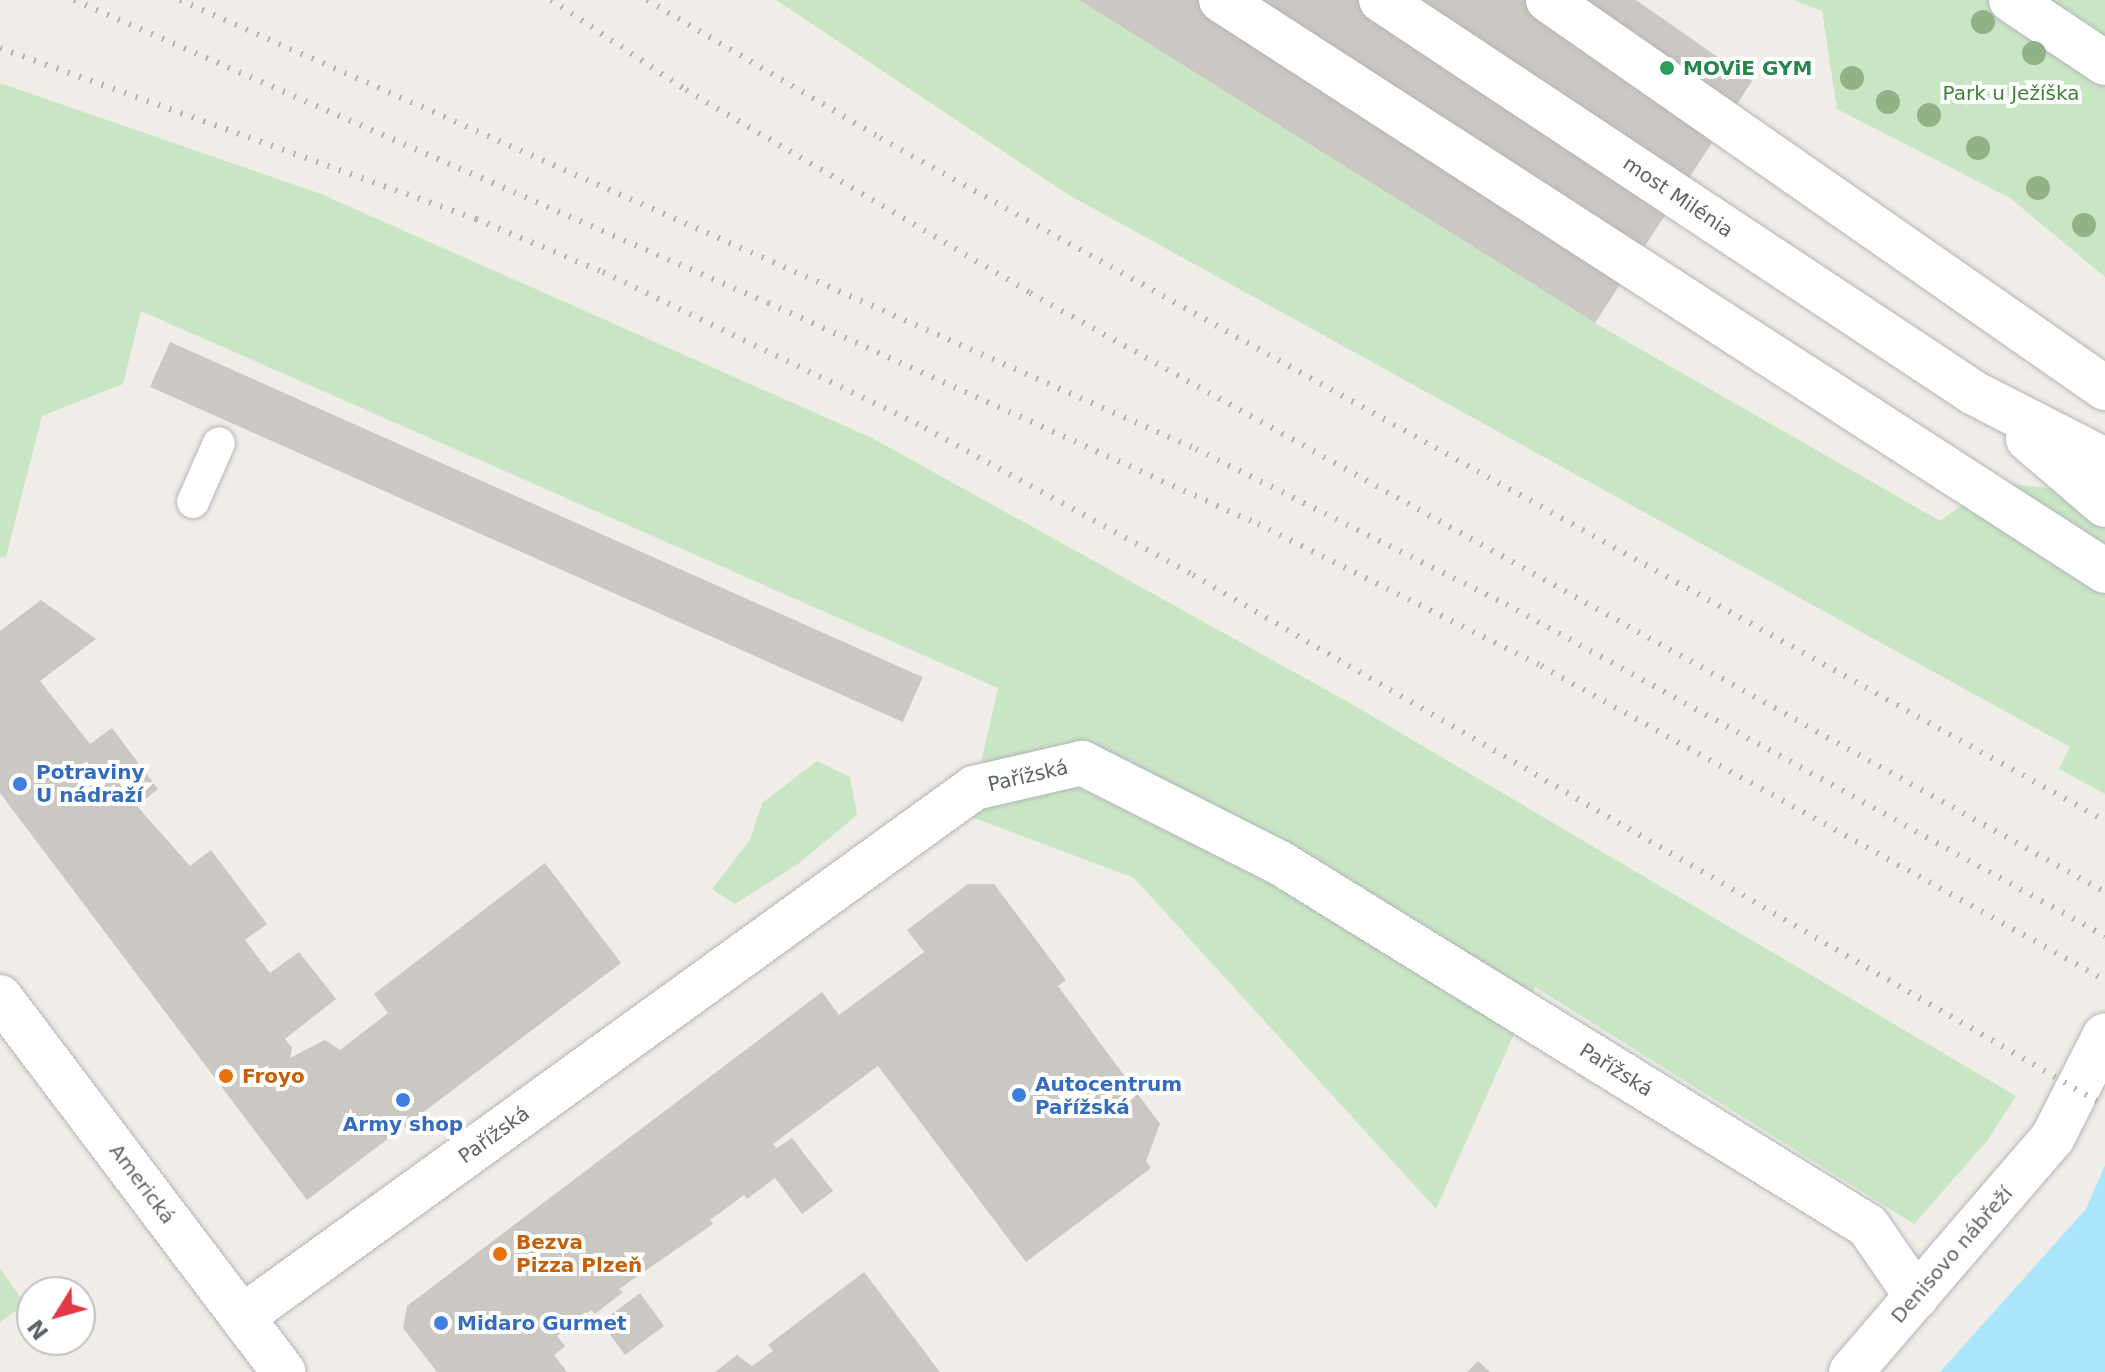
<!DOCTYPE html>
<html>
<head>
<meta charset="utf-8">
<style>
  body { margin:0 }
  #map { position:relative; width:2105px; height:1372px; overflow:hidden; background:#f0ece7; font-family:"DejaVu Sans",sans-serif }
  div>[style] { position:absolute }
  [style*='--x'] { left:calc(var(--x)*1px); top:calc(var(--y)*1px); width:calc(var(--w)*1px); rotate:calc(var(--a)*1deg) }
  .green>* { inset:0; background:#c9e6c4 }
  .water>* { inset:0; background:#aae5fc }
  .building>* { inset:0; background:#cbc7c3; transform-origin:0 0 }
  .roads { filter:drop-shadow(0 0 2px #b2b5b8) drop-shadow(0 0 2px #b2b5b8) }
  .lane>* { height:32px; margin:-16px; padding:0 16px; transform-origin:16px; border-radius:16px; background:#fff }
  .street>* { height:44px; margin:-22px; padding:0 22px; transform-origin:22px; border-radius:22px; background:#fff }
  .secondary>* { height:44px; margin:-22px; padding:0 22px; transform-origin:22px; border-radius:22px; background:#fff }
  .rail>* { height:6px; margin-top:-3px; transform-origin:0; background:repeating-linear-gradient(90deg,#b3b4b4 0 2px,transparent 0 12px) }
  .trees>* { width:24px; height:24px; margin:-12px; border-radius:50%; background:#8fb287 }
  .dots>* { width:22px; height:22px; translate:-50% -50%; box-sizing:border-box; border:4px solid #fff; border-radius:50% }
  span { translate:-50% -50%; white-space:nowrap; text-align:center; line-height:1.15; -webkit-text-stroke:8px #fff; paint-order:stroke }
  .leisure-label { font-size:20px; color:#27864d; font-weight:700 }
  .left { translate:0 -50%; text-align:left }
  .park-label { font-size:20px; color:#408338 }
  .street-label { font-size:20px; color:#5e6366 }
  .shop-label { font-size:20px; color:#366cbe; font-weight:700 }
  .food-label { font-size:20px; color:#c56008; font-weight:700 }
  .north { position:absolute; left:16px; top:1276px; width:80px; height:80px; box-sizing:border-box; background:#fff; border:2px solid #bfc1c2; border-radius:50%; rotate:233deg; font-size:22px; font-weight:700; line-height:32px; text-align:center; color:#5e6366 }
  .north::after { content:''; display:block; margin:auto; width:28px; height:36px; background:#e33946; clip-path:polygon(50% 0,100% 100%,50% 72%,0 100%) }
</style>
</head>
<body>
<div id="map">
  <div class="green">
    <i style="clip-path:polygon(776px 0,1079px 0,1595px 323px,1940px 521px,1993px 482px,2057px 489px,2105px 519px,2105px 794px,2059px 769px,2070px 747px,1069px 195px)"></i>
    <i style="clip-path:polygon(1793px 0,2105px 0,2105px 277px,2010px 198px,1837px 109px,1822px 11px)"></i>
    <i style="clip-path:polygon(0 83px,321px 194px,872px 438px,1350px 703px,2016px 1096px,1987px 1141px,1914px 1224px,1535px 987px,1436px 1209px,1134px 878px,969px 816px,998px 688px,141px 311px,123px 384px,42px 416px,6px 557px,0 558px)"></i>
    <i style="clip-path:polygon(817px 761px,850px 777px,857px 815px,798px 864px,735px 904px,712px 889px,750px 840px,762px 803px)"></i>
    <i style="clip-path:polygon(0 1268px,25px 1304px,0 1322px)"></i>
  </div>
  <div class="water">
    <i style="clip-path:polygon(2105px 1165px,2105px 1372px,1940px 1372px,2086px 1209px)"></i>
  </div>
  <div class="building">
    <i style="clip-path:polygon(1079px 0,1636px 0,1752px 81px,1595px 323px)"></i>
    <i style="left:170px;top:342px;width:824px;height:49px;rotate:24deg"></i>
    <i style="clip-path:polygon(41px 600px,96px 639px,40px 681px,90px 744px,112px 728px,158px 789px,137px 806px,190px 866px,211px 850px,267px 924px,245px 940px,270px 973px,299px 952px,336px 999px,285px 1039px,292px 1048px,290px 1058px,325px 1040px,340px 1050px,388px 1013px,374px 994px,545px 863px,621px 963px,307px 1200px,0 793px,0 631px)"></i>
    <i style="clip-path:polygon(968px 884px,994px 884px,1066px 980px,1058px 986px,1160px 1124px,1146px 1161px,1151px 1168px,1026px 1262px,878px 1066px,773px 1144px,776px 1148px,760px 1159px,792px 1138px,833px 1191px,802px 1214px,775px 1178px,747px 1199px,744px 1195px,710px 1220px,713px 1224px,619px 1289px,623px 1292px,595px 1314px,591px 1310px,557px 1336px,565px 1346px,554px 1355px,567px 1372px,437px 1372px,403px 1328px,407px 1306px,822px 992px,839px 1015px,924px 952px,907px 930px)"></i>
    <i style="clip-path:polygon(864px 1272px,940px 1372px,715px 1372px,737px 1355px,752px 1366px,773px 1351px,768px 1345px)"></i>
    <i style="clip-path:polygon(640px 1293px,664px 1326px,625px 1355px,604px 1326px,611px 1321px,608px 1317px)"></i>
    <i style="clip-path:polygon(1478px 1361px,1490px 1372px,1467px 1372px)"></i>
  </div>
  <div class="roads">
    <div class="lane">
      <i style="--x:193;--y:502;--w:64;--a:-66.2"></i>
    </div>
    <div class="street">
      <i style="--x:2011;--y:0;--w:113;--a:33.8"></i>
      <i style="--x:242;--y:1317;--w:903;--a:-35.85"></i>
      <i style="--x:974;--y:788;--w:111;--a:-13"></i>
      <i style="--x:1082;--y:763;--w:222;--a:26.8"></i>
      <i style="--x:1280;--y:863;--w:691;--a:31.69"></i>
      <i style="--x:1868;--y:1226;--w:86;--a:55.4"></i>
      <i style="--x:1851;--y:1372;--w:310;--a:-49.3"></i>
      <i style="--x:2053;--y:1137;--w:114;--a:-63"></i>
    </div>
    <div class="secondary">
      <i style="--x:1221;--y:0;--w:1052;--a:32.86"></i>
      <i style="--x:1381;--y:0;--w:711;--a:33.53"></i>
      <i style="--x:1974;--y:393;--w:147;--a:27.1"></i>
      <i style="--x:1548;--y:0;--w:679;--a:34.86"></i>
      <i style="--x:2028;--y:439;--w:101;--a:40.6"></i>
      <i style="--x:0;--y:997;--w:470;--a:52.9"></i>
    </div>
  </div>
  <div class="rail">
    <i style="--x:74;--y:0;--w:757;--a:23.59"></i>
    <i style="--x:768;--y:303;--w:538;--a:24.28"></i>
    <i style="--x:1258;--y:524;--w:317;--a:26.6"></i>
    <i style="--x:1541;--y:666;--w:646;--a:29.11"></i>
    <i style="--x:180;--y:0;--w:1111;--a:23.84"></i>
    <i style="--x:1196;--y:449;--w:347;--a:26.6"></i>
    <i style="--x:1506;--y:604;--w:685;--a:29"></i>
    <i style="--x:551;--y:0;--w:162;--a:33.7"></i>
    <i style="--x:686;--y:90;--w:399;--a:30.5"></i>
    <i style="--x:1030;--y:293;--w:1231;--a:29.13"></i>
    <i style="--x:647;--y:0;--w:271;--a:30.6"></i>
    <i style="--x:880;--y:138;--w:1403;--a:29.14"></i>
    <i style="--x:0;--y:48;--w:506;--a:19.76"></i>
    <i style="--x:476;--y:219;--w:138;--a:22.7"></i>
    <i style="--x:603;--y:272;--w:358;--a:25.8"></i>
    <i style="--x:925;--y:428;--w:306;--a:28.7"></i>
    <i style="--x:1193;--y:575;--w:1055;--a:30.21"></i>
  </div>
  <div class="trees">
    <i style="left:1983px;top:22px"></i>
    <i style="left:2034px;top:53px"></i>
    <i style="left:1852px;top:78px"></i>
    <i style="left:1888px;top:102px"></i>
    <i style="left:1929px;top:115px"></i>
    <i style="left:1978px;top:148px"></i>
    <i style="left:2038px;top:188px"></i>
    <i style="left:2084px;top:225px"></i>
  </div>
  <div class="dots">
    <i style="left:1667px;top:68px;background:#2e9e5b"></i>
    <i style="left:20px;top:784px;background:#3f7fe0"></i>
    <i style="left:226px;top:1076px;background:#e8710a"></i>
    <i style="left:1019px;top:1095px;background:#3f7fe0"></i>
    <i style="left:403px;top:1100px;background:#3f7fe0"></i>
    <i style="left:500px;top:1254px;background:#e8710a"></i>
    <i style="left:441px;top:1323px;background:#3f7fe0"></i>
  </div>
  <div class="leisure-label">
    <span class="left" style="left:1683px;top:68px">MOViE GYM</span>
  </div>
  <div class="park-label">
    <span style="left:2011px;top:93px">Park u Ježíška</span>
  </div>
  <div class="street-label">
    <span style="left:1678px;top:197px;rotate:34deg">most Milénia</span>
    <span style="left:1028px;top:776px;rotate:-13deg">Pařížská</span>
    <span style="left:1616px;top:1070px;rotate:32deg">Pařížská</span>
    <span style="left:494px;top:1135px;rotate:-36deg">Pařížská</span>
    <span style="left:142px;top:1184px;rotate:53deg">Americká</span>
    <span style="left:1952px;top:1255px;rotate:-49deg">Denisovo nábřeží</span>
  </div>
  <div class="shop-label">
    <span class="left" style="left:36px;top:784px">Potraviny<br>U nádraží</span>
    <span class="left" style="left:1035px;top:1096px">Autocentrum<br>Pařížská</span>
    <span style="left:403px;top:1124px">Army shop</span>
    <span class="left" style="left:457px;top:1323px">Midaro Gurmet</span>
  </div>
  <div class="food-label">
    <span class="left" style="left:242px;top:1076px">Froyo</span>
    <span class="left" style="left:516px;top:1254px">Bezva<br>Pizza Plzeň</span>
  </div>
  <div class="north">N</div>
</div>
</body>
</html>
